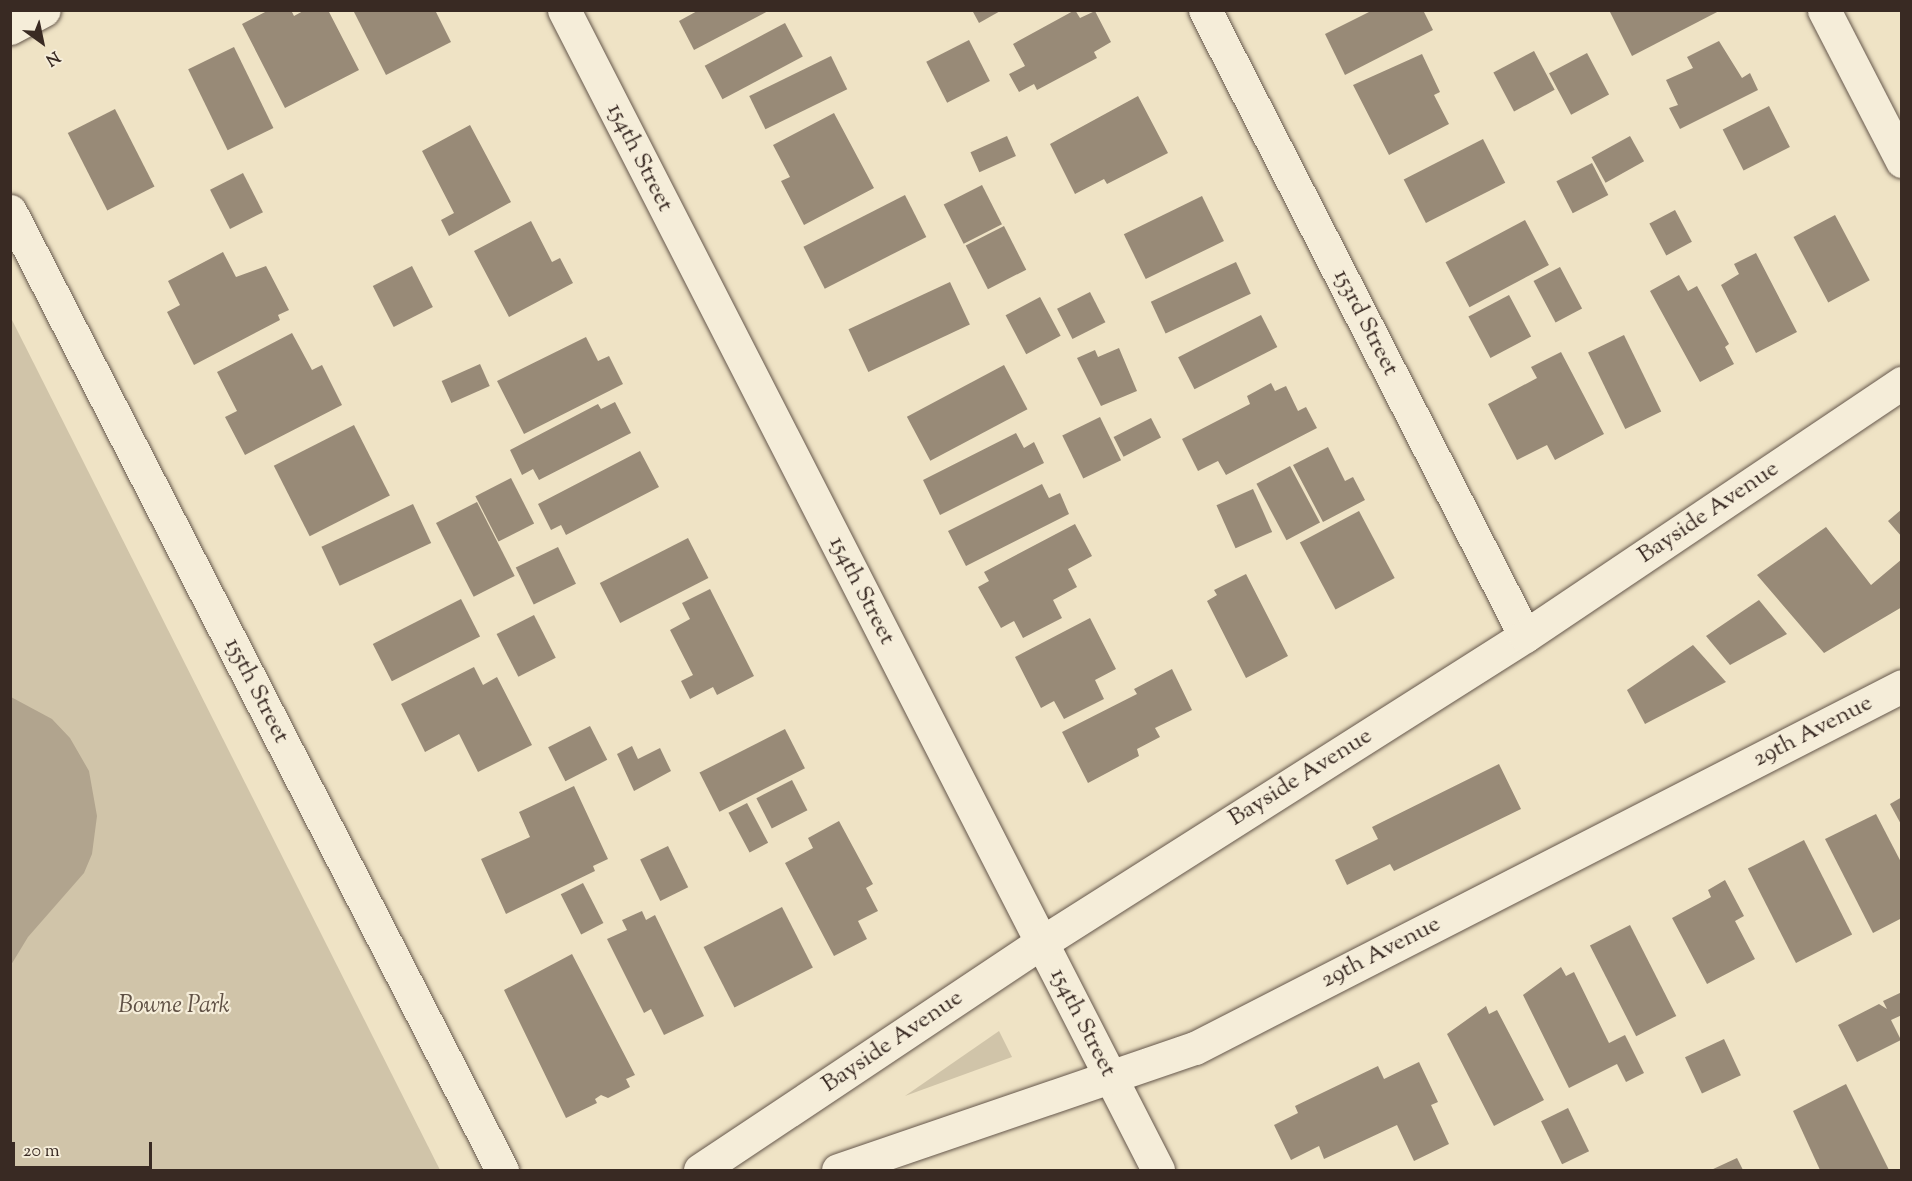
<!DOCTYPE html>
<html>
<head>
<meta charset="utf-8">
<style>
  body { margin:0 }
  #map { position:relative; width:1912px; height:1181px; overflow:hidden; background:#efe3c5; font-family:"Sorts Mill Goudy",serif }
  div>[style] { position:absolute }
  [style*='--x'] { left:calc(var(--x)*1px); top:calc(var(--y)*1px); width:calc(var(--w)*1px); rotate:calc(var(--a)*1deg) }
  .green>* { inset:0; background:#d0c4a9 }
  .water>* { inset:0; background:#b1a48e }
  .building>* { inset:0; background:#988a77; transform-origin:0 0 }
  .roads { filter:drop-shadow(0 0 2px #66584c) drop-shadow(0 0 2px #66584c) }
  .minor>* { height:33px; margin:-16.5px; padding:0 16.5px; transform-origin:16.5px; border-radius:16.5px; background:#f5edd9 }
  span { translate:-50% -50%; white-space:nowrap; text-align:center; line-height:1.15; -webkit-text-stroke:4.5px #f5edd9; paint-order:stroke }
  .street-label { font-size:24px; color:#392a23 }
  .park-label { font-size:24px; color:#5f5044; font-style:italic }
  .frame { position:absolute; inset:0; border:12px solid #392a23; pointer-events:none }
  .north { position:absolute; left:12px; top:12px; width:60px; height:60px; -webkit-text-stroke:4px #f5edd9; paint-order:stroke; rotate:147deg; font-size:16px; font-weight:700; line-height:24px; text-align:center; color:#392a23 }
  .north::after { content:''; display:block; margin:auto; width:21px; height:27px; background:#392a23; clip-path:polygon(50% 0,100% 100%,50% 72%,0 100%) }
  .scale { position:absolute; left:12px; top:1142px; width:140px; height:27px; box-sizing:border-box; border:3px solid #392a23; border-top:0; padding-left:8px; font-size:18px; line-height:21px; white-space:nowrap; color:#392a23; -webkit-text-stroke:4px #f5edd9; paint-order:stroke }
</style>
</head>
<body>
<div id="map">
  <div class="green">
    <i style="clip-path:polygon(11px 318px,440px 1170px,11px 1170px)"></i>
    <i style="clip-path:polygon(999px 1031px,1012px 1057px,905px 1096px)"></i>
  </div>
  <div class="water">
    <i style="clip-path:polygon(11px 697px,52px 719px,70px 738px,89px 771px,97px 816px,92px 854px,84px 873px,28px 937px,11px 965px)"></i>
  </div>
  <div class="building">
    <i style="clip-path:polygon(269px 10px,291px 10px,294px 16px,305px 10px,328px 10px,359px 70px,285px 108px,242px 24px)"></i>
    <i style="clip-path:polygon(353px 10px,435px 10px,451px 42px,386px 75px)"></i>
    <i style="clip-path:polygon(699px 10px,770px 10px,694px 50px,679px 21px)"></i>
    <i style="clip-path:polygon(972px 10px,1002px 10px,979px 23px)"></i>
    <i style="clip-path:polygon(1075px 10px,1080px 18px,1095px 11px,1111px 42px,1094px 52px,1097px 58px,1037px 90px,1034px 84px,1019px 92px,1009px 74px,1025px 66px,1013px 44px)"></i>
    <i style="clip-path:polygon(1373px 10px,1423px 10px,1433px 30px,1345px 75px,1325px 34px)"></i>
    <i style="clip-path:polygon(1609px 10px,1721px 10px,1632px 56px)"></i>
    <i style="left:785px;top:23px;width:38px;height:91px;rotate:62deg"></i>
    <i style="left:969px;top:40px;width:46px;height:48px;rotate:63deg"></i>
    <i style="clip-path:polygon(1719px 41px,1742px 78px,1750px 73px,1758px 90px,1680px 129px,1669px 108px,1678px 105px,1666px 80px,1693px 68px,1687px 57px)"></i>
    <i style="left:234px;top:47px;width:90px;height:51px;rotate:64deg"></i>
    <i style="left:1534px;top:51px;width:44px;height:46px;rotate:62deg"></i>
    <i style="left:1587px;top:53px;width:47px;height:43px;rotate:62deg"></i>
    <i style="clip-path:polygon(1422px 54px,1440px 92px,1434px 95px,1449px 124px,1389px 155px,1353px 85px)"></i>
    <i style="left:831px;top:56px;width:37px;height:91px;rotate:64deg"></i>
    <i style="clip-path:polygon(1138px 96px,1168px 153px,1107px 184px,1104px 179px,1075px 194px,1050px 144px)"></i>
    <i style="left:1769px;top:106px;width:46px;height:52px;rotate:63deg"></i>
    <i style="left:115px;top:109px;width:87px;height:53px;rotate:63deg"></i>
    <i style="clip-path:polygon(834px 113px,874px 188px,804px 225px,781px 181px,790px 177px,773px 145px)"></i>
    <i style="clip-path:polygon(470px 125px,511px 202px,449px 236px,441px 220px,454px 213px,422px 151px)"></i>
    <i style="left:1007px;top:136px;width:22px;height:40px;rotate:66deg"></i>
    <i style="left:1630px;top:136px;width:29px;height:44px;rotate:61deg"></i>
    <i style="left:1483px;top:139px;width:49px;height:89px;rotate:63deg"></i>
    <i style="left:1592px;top:163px;width:36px;height:40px;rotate:63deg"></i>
    <i style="left:243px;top:173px;width:44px;height:37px;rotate:63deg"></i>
    <i style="left:982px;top:185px;width:44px;height:43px;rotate:63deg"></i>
    <i style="left:905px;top:195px;width:47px;height:114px;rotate:63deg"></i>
    <i style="left:1202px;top:196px;width:50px;height:87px;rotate:64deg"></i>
    <i style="left:1675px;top:210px;width:36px;height:29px;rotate:62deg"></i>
    <i style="left:1835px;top:215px;width:74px;height:47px;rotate:62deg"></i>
    <i style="left:1525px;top:220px;width:51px;height:90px;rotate:62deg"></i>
    <i style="clip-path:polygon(531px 221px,552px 262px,560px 258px,573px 283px,509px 317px,474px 251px)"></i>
    <i style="left:1004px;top:226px;width:49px;height:43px;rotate:63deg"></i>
    <i style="clip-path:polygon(223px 252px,236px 277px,266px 266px,289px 310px,278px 315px,280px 320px,194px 365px,167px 312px,180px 305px,168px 281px)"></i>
    <i style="clip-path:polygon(1756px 253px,1797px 332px,1756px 353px,1721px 285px,1739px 274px,1734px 264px)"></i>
    <i style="left:1236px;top:262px;width:35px;height:94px;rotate:65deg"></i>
    <i style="left:412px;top:266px;width:46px;height:44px;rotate:63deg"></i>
    <i style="left:1560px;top:267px;width:47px;height:30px;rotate:62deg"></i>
    <i style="clip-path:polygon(1679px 275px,1688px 291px,1697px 286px,1729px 344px,1725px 347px,1734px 364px,1700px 382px,1650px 291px)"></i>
    <i style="left:950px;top:282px;width:47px;height:112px;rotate:65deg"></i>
    <i style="left:1090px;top:292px;width:34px;height:37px;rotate:63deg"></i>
    <i style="left:1509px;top:295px;width:47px;height:46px;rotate:62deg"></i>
    <i style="left:1040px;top:297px;width:44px;height:39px;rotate:62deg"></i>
    <i style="left:1261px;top:315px;width:36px;height:93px;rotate:63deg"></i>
    <i style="clip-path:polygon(292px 333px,312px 370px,322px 365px,342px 405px,245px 455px,225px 417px,237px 411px,217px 372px)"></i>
    <i style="left:1624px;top:335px;width:85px;height:40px;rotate:64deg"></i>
    <i style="clip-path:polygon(586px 337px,598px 361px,609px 356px,623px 384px,524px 434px,497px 381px)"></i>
    <i style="clip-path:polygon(1119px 348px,1137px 391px,1101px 406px,1077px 358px,1095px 350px,1098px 357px)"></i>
    <i style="clip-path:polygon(1561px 352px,1604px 434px,1555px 460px,1547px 445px,1517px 460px,1488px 404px,1537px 378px,1531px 367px)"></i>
    <i style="left:480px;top:364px;width:24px;height:42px;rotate:66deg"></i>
    <i style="left:1004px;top:365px;width:50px;height:110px;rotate:62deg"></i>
    <i style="clip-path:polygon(1271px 383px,1275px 391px,1286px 386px,1298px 411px,1306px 407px,1317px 428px,1226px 475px,1218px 461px,1198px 471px,1182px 439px,1250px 404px,1247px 396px)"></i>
    <i style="clip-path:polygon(615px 402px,631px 433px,539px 480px,533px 469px,522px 475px,510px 450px,598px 404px,601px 409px)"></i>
    <i style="left:1100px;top:417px;width:48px;height:42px;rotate:64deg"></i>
    <i style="left:1151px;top:418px;width:22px;height:42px;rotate:63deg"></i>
    <i style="left:354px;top:425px;width:79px;height:90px;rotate:63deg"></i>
    <i style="clip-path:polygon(1016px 433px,1024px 448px,1034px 442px,1044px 463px,940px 515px,923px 480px)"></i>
    <i style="clip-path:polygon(1328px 447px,1345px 481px,1353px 477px,1365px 500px,1323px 522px,1293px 465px)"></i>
    <i style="clip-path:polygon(640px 451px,659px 487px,566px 535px,561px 525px,551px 530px,538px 504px)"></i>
    <i style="left:1290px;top:466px;width:64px;height:38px;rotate:62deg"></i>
    <i style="left:511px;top:478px;width:51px;height:40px;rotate:63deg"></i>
    <i style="clip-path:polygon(1042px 484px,1049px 498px,1060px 493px,1069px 514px,966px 566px,948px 531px)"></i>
    <i style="left:1253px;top:489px;width:47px;height:40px;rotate:66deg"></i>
    <i style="left:477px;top:502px;width:83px;height:46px;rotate:63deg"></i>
    <i style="left:413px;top:504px;width:43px;height:101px;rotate:65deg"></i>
    <i style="clip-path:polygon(1902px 509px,1902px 537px,1888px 521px)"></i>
    <i style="left:1359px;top:511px;width:76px;height:67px;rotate:62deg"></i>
    <i style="clip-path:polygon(1075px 524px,1092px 556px,1068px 569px,1077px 587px,1053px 600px,1062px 618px,1023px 638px,1014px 621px,1001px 628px,978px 587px,989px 581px,984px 572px)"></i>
    <i style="clip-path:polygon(1826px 527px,1871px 585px,1902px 559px,1902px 607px,1824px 653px,1757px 575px)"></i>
    <i style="left:688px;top:538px;width:45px;height:99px;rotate:63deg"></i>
    <i style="left:558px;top:547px;width:41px;height:47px;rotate:64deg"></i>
    <i style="clip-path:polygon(1246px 574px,1288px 656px,1246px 678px,1207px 601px,1217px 595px,1214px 590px)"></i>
    <i style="clip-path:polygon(710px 589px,754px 676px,717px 695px,713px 687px,690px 699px,681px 681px,693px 675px,670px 630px,690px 619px,682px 603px)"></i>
    <i style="left:461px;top:599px;width:42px;height:99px;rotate:63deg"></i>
    <i style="clip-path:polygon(1759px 600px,1787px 634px,1730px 665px,1706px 636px)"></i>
    <i style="left:534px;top:615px;width:48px;height:42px;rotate:63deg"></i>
    <i style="clip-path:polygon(1090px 618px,1116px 669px,1095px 680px,1104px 699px,1064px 719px,1054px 701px,1041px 708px,1015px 657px)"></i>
    <i style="clip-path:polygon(1693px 645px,1726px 682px,1645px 724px,1627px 690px)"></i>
    <i style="clip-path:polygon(474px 667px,483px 685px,497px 677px,532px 745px,478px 772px,459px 734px,425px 752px,401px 704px)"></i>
    <i style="clip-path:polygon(1172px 669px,1192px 710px,1155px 728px,1160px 737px,1137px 749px,1139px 756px,1088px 783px,1062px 732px,1137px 694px,1134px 689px)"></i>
    <i style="left:590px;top:726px;width:38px;height:47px;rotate:63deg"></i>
    <i style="left:785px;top:729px;width:44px;height:96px;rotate:63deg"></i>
    <i style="clip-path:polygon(632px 746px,638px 759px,660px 748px,671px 771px,634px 791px,617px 754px)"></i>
    <i style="clip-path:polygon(1499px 764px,1521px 809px,1394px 871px,1390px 864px,1347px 885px,1335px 860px,1378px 839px,1372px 827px)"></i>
    <i style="left:792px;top:780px;width:34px;height:40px;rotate:63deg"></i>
    <i style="clip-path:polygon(574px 786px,608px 859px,593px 866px,595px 871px,506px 914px,481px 859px,530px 837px,519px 812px)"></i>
    <i style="clip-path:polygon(1902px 797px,1902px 826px,1890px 804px)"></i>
    <i style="left:747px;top:803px;width:45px;height:21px;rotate:62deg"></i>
    <i style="clip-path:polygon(1876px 814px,1902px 864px,1902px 918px,1873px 933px,1825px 839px)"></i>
    <i style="clip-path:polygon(839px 821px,873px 884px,866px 888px,878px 911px,858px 921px,867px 939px,834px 956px,785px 863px,813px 848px,808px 838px)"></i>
    <i style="left:1804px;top:840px;width:106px;height:63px;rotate:63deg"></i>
    <i style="left:668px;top:846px;width:46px;height:31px;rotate:64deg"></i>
    <i style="clip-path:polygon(1725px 880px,1744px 916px,1735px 921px,1755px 959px,1707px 984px,1672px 918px,1711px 897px,1708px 890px)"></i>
    <i style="left:583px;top:883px;width:45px;height:25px;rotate:63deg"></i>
    <i style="left:782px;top:907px;width:68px;height:88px;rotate:63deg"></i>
    <i style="clip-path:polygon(642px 911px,646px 920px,655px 915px,704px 1016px,664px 1035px,651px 1009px,644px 1013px,607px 939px,627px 930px,622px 920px)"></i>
    <i style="left:1630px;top:925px;width:102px;height:45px;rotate:63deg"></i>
    <i style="clip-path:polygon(572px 954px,635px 1075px,626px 1079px,630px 1087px,608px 1098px,601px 1095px,595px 1099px,597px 1103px,566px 1118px,504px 990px)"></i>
    <i style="clip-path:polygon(1561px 967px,1566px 976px,1574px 972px,1609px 1043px,1625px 1035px,1644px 1073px,1626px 1082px,1617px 1064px,1569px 1088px,1523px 995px)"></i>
    <i style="clip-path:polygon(1902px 992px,1902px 1015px,1891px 1020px,1901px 1040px,1857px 1062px,1838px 1025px,1879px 1004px,1887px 1009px,1883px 1001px)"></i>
    <i style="clip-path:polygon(1486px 1006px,1489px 1014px,1497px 1010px,1544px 1100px,1494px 1126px,1447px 1034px)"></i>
    <i style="left:1724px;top:1039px;width:40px;height:43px;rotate:65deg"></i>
    <i style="clip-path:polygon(1419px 1062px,1438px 1102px,1431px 1105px,1449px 1144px,1414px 1161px,1397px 1125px,1324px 1159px,1319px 1146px,1291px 1160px,1274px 1125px,1298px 1113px,1295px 1106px,1378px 1066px,1384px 1079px)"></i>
    <i style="clip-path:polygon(1846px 1084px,1889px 1170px,1820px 1170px,1793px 1111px)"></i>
    <i style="left:1568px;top:1108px;width:48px;height:30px;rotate:64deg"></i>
    <i style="clip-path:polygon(1737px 1158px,1743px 1170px,1711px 1170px)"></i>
  </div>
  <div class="roads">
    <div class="minor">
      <i style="--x:564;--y:10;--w:1303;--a:62.88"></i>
      <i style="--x:1205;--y:10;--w:703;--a:62.92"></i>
      <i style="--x:1824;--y:10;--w:170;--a:62.7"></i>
      <i style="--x:10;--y:28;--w:38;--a:-28"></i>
      <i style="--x:10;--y:211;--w:1078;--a:62.84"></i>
      <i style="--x:700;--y:1170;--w:410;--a:-33.7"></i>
      <i style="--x:1041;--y:943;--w:573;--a:-32.39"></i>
      <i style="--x:1525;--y:636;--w:454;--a:-33.9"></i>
      <i style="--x:838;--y:1170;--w:377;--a:-18.9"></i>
      <i style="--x:1195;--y:1048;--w:794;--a:-27.11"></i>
    </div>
  </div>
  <div class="street-label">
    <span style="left:639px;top:158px;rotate:63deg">154th Street</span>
    <span style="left:1365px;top:323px;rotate:63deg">153rd Street</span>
    <span style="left:1709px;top:513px;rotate:-34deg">Bayside Avenue</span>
    <span style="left:861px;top:591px;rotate:63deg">154th Street</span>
    <span style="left:256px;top:691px;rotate:63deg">155th Street</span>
    <span style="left:1813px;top:732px;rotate:-27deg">29th Avenue</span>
    <span style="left:1301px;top:778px;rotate:-32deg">Bayside Avenue</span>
    <span style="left:1381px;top:953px;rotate:-27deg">29th Avenue</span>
    <span style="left:1082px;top:1023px;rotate:63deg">154th Street</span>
    <span style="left:893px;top:1042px;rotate:-34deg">Bayside Avenue</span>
  </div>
  <div class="park-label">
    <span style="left:174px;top:1007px">Bowne Park</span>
  </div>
  <div class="frame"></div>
  <div class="north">N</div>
  <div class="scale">20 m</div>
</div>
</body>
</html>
